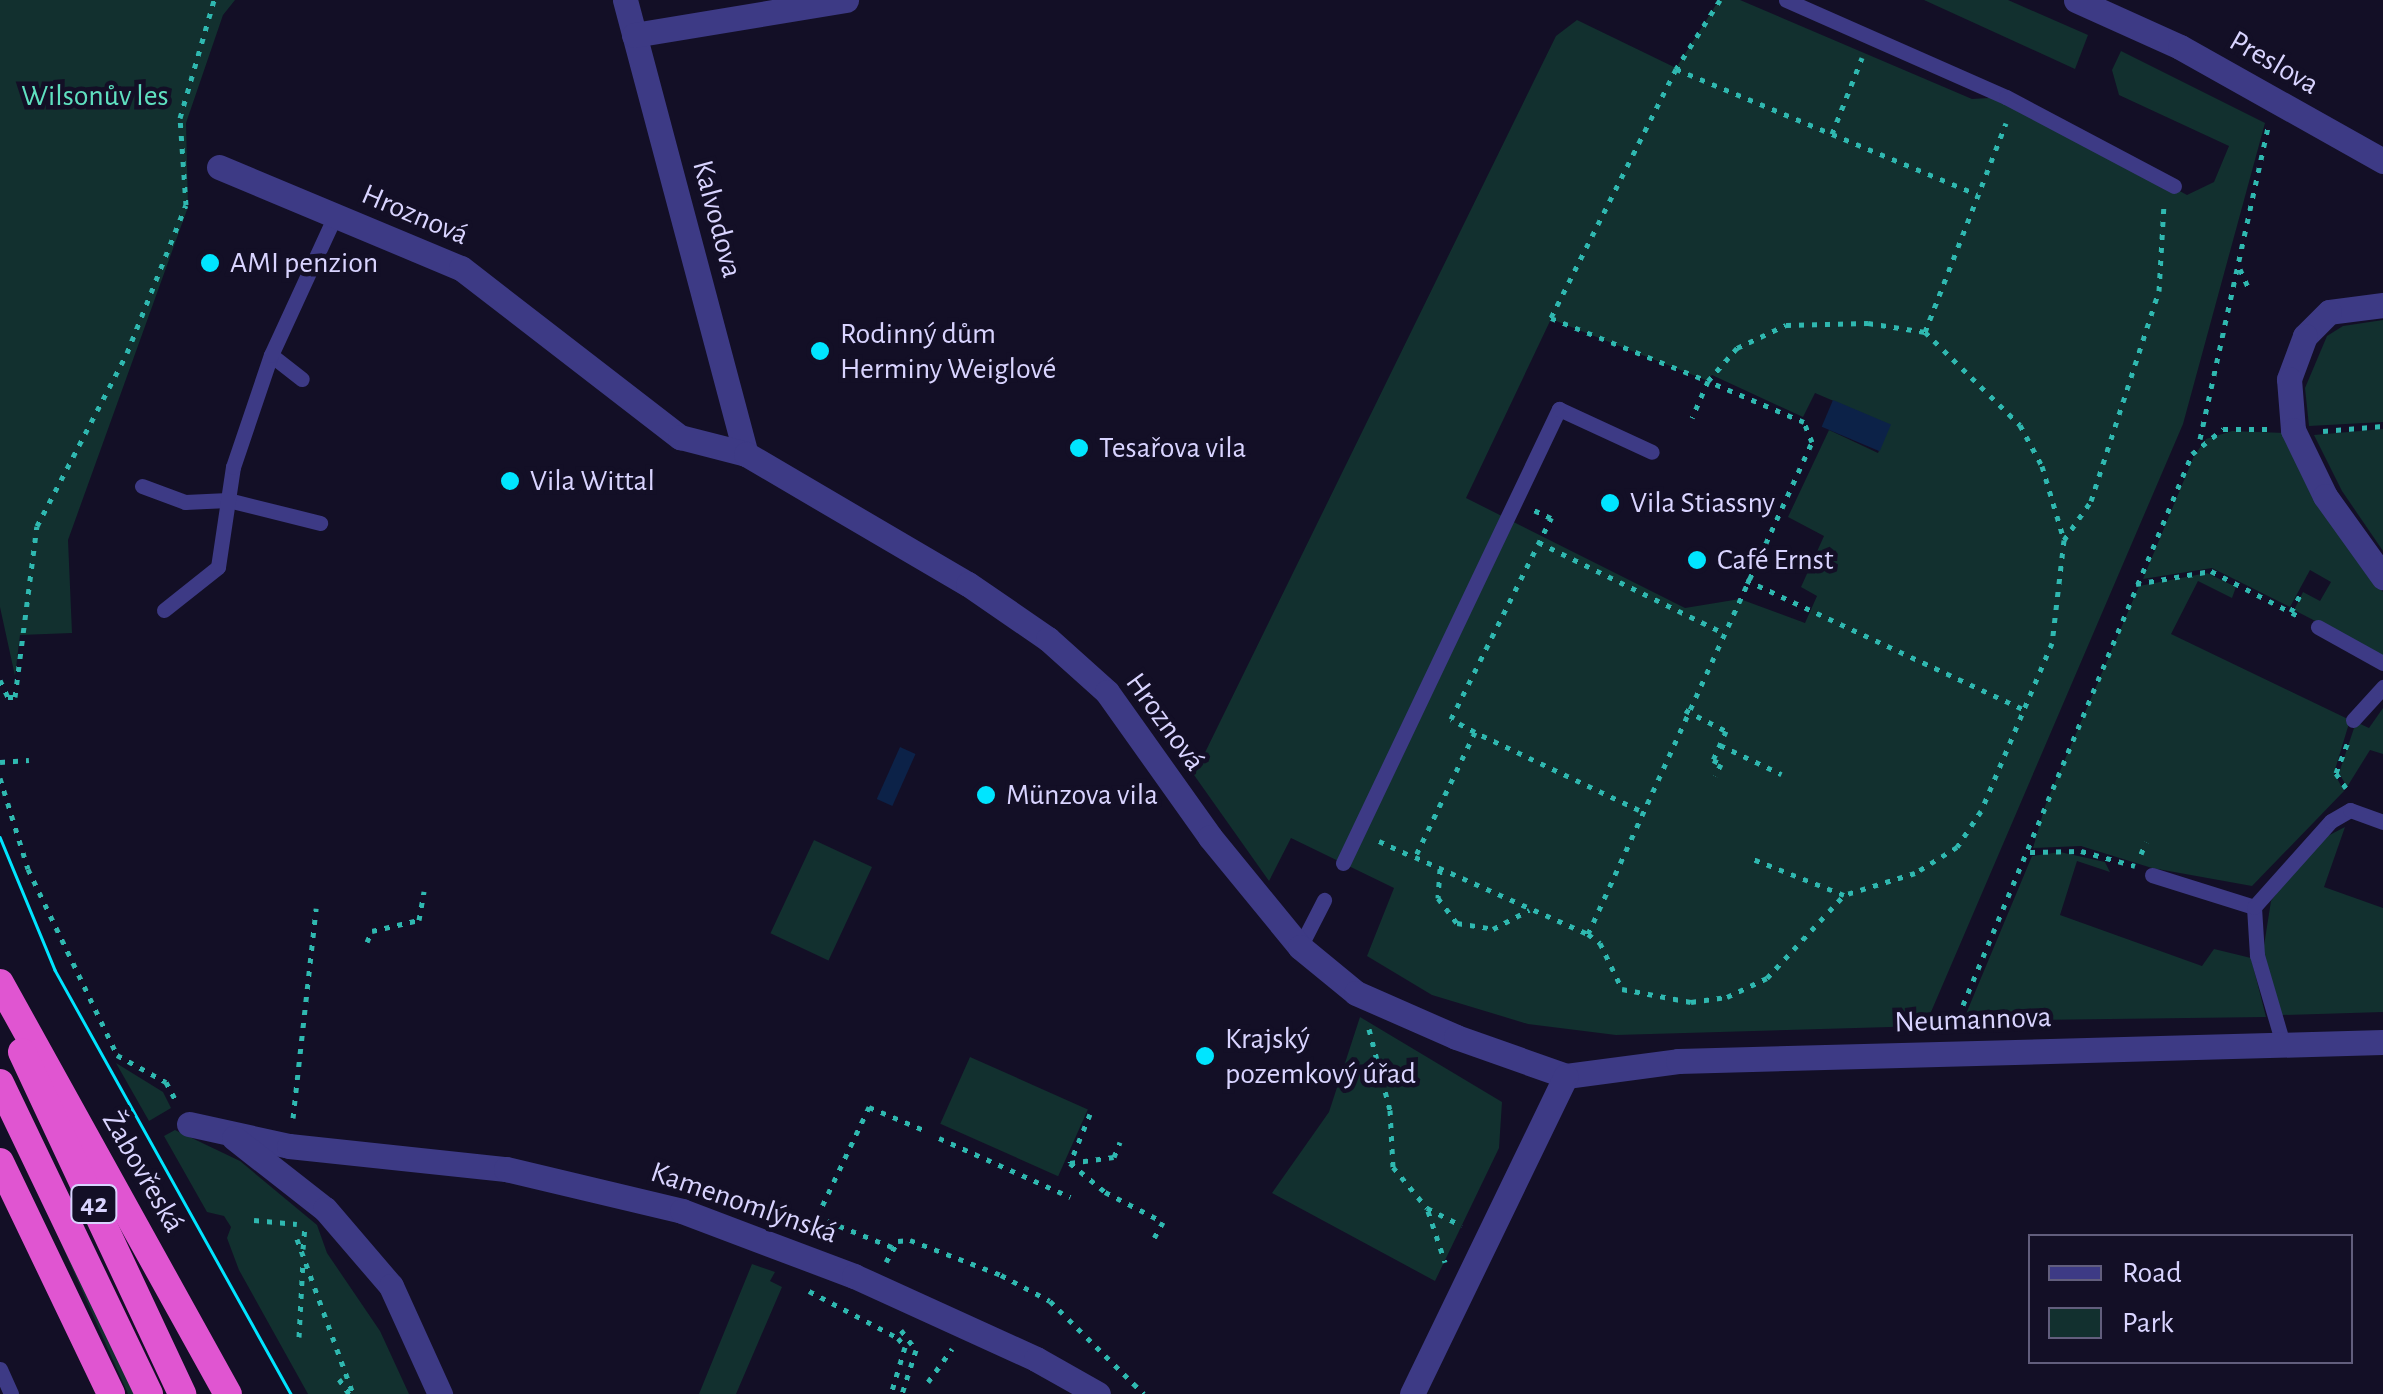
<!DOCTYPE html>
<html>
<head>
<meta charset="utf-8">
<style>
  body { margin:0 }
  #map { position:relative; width:2383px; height:1394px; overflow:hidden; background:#130f26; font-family:"Alegreya Sans",sans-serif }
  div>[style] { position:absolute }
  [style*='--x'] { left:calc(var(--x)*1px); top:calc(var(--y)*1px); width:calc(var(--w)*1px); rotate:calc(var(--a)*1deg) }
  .green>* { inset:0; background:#12302f; transform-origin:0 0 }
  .water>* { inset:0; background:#0c2248; transform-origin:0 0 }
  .path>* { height:5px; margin-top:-2.5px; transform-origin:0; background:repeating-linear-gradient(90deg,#2fb8b0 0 5px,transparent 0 13px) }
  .service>* { height:15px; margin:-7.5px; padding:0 7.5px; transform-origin:7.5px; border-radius:7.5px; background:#3d3a85 }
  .minor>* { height:25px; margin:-12.5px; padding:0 12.5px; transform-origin:12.5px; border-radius:12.5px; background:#3d3a85 }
  .trunk>* { height:28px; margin:-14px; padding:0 14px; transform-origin:14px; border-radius:14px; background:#e055d1 }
  .tram>* { height:2.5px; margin:-1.25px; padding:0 1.25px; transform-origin:1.25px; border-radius:1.25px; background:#00e5ff }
  .dots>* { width:28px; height:28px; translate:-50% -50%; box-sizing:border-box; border:5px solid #130f26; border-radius:50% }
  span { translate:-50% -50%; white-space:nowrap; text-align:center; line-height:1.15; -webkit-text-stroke:9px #130f26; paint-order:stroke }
  .shield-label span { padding:2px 8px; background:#130f26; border:2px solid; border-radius:8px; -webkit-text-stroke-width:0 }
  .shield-label { font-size:28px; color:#d9d4ff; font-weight:700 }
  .street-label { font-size:30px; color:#d9d4ff }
  .park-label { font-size:30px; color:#5fe0c0 }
  .poi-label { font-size:30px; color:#d9d4ff }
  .left { translate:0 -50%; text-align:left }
  .legend { position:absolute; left:2028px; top:1234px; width:325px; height:130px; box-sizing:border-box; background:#130f26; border:2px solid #625e7d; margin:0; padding:12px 18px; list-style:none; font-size:30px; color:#d9d4ff }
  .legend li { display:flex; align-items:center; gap:20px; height:50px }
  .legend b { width:50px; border:2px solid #625e7d }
</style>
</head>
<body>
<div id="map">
  <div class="green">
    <i style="clip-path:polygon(0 0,235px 0,223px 15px,186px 123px,188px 207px,68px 540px,72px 633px,20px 635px,15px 676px,0 607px)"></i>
    <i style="clip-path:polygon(evenodd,1719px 0,1740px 0,1972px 99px,2006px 97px,2187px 195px,2214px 182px,2229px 146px,2119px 95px,2112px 70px,2121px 51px,2265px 123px,2183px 424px,1925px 1026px,1616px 1035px,1528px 1024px,1432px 995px,1367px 956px,1394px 888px,1291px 838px,1269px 881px,1194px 775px,1556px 36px,1577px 20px,1676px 68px,1719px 0,1551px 319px,1708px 381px,1712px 375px,1803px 417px,1815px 393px,1890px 425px,1878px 453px,1829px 430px,1788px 517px,1824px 536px,1801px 587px,1817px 596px,1805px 623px,1740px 599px,1685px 608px,1466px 498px,1551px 319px)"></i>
    <i style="clip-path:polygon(1924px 0,2008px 0,2088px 35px,2075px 69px)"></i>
    <i style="clip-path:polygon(2383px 320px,2383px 422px,2309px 426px,2305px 388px,2327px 336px,2343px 326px)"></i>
    <i style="clip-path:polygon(2383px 429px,2383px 551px,2342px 491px,2314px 435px)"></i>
    <i style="clip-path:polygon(2232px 431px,2285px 433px,2320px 503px,2383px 592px,2383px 656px,2294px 610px,2303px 592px,2320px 601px,2331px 582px,2310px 570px,2290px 607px,2212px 568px,2143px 579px,2194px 456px,2206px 439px)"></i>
    <i style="clip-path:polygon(2207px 573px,2236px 587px,2232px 598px,2198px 581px,2171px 634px,2350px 720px,2334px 773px,2344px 791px,2252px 886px,2152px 868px,2081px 846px,2033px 848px,2045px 806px,2139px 586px)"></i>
    <i style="clip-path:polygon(2383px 708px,2383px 754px,2370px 750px,2347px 787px,2339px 773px,2356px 722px,2369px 728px)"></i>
    <i style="clip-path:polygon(2345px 827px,2324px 887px,2383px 908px,2383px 1012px,2282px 1015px,2263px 952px,2271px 901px,2314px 843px)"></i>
    <i style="left:814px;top:840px;width:64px;height:103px;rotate:25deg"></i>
    <i style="clip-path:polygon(2060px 852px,2105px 862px,2110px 872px,2077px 861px,2060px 915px,2202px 966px,2214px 949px,2251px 958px,2266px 1017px,1963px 1021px,2032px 856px)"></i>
    <i style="clip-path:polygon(1360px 1017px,1502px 1102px,1499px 1148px,1435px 1281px,1272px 1193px,1329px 1112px)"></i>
    <i style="left:970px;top:1057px;width:129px;height:73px;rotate:24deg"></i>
    <i style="clip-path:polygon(116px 1063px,163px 1092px,171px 1108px,149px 1121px)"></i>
    <i style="clip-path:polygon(175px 1130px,240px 1161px,317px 1225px,327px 1253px,380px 1331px,409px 1394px,308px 1394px,239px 1270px,227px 1238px,231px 1227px,224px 1216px,207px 1212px,164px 1136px)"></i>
    <i style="clip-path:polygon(37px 1189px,137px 1394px,128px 1394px)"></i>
    <i style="clip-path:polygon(752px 1264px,775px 1272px,770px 1281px,782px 1287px,736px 1394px,699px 1394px)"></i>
  </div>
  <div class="water">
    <i style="left:1833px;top:400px;width:63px;height:29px;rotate:23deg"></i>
    <i style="left:900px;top:747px;width:17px;height:57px;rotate:24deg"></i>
  </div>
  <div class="path">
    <i style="--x:1720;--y:0;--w:82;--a:122.5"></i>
    <i style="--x:1676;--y:69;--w:279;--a:116.7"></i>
    <i style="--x:1551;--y:318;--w:169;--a:21.9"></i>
    <i style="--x:1708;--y:381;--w:44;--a:-48.7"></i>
    <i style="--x:1737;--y:348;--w:54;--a:-25.1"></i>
    <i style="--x:1786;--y:325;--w:82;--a:-1.4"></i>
    <i style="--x:1868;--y:323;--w:58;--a:9"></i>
    <i style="--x:1925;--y:332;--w:133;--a:44.4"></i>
    <i style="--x:2020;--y:425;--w:47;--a:61.8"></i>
    <i style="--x:2042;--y:466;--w:77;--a:73.4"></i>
    <i style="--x:2064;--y:540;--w:104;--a:96.6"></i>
    <i style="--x:2052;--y:643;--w:182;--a:112.9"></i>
    <i style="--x:1981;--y:811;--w:43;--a:123.7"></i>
    <i style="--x:1957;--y:847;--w:49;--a:148.2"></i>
    <i style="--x:1915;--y:873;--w:74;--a:162.8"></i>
    <i style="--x:1844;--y:895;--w:103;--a:-158.4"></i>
    <i style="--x:1676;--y:69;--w:326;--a:22.6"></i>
    <i style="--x:1832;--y:134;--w:82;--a:-68.5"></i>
    <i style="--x:2240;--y:269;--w:20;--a:66"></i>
    <i style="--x:1925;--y:332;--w:224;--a:-68.8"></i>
    <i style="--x:2323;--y:431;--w:60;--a:-4.8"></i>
    <i style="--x:2200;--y:439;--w:318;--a:-77.7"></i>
    <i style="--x:2064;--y:540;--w:47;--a:-55.3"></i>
    <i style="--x:2091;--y:501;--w:221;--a:-72.1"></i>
    <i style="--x:2159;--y:291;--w:88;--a:-86.7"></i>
    <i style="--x:1538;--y:542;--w:205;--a:26.1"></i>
    <i style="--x:1746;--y:580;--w:306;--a:25"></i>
    <i style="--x:2136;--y:584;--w:76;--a:-9.8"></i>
    <i style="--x:2211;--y:571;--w:100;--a:27.3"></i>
    <i style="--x:2291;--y:612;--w:24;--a:-62"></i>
    <i style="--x:0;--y:680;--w:19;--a:65"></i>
    <i style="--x:8;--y:697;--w:7;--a:0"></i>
    <i style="--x:15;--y:697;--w:172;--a:-82.7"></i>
    <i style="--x:37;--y:526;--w:195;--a:-62.5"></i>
    <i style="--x:127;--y:353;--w:159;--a:-68.3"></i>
    <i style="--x:186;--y:205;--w:87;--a:-93.9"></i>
    <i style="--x:180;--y:118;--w:123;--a:-73.9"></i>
    <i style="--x:1685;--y:710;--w:46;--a:27.1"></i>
    <i style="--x:1726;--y:731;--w:32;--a:114"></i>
    <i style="--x:1713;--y:760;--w:9;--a:27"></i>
    <i style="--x:1721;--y:764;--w:13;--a:117"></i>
    <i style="--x:1475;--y:732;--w:27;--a:-152"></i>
    <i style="--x:1451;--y:719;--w:225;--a:-63.5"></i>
    <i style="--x:1551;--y:518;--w:21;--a:-155"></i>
    <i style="--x:1720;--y:745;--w:68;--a:25.4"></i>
    <i style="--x:0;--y:762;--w:29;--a:-4"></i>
    <i style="--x:0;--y:778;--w:95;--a:72.9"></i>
    <i style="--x:28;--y:869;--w:206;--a:64.4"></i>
    <i style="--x:117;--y:1055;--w:56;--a:28.9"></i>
    <i style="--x:166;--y:1082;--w:19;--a:62"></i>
    <i style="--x:2346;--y:788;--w:18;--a:-124"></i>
    <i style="--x:2336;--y:773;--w:36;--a:-69"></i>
    <i style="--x:1639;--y:810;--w:182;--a:-154.6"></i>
    <i style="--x:1475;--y:732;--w:139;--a:115.6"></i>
    <i style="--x:1415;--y:857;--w:189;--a:24"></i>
    <i style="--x:1588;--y:934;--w:15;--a:37"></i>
    <i style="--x:1600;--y:943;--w:51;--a:64.4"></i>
    <i style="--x:1622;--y:989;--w:70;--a:10.7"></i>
    <i style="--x:1691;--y:1002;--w:36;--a:-8"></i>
    <i style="--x:1727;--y:997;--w:44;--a:-25.4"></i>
    <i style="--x:1767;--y:978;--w:113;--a:-47.1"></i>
    <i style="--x:1379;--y:841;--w:38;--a:25"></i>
    <i style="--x:2030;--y:852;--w:51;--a:-1.1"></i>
    <i style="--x:2081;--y:851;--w:56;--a:15.5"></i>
    <i style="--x:2141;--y:854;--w:13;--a:-67"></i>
    <i style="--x:1440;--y:869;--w:29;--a:94"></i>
    <i style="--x:1438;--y:898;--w:31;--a:53"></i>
    <i style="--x:1457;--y:923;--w:36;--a:9"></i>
    <i style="--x:1493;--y:929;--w:41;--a:-27.8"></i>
    <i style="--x:1588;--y:934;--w:541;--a:-65.52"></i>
    <i style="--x:1812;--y:442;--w:22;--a:-112"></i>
    <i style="--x:1804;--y:422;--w:104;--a:-156.9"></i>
    <i style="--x:1708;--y:381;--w:40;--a:113.4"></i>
    <i style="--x:367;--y:942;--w:12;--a:-66"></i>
    <i style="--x:372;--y:931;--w:48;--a:-13.2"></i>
    <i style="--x:419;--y:920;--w:29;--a:-80"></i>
    <i style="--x:1369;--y:1029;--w:84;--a:75.5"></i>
    <i style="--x:1390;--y:1110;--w:57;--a:87"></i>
    <i style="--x:1393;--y:1167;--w:53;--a:50.3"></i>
    <i style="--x:1427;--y:1208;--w:39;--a:27"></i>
    <i style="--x:1953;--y:1029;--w:623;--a:-67.43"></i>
    <i style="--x:2192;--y:454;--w:40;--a:-39"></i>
    <i style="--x:2223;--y:429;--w:44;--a:0"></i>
    <i style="--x:1090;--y:1114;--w:53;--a:112.2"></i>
    <i style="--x:1070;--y:1163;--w:45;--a:39.6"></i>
    <i style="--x:1105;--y:1192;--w:65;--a:27.3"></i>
    <i style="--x:1163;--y:1222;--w:18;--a:119"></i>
    <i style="--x:293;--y:1118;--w:211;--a:-83.7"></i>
    <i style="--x:939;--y:1138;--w:144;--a:24.2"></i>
    <i style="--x:1070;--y:1163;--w:44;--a:-7.8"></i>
    <i style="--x:1114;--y:1157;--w:16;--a:-68"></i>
    <i style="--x:1428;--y:1211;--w:54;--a:71.6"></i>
    <i style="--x:254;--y:1220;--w:43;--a:5.3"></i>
    <i style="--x:297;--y:1239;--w:165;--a:70.1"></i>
    <i style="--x:892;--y:1247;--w:81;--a:-158.2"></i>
    <i style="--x:817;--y:1217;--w:122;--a:-64.7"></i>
    <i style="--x:869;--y:1107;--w:62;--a:22.8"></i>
    <i style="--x:303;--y:1249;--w:24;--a:-85"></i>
    <i style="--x:886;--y:1262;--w:24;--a:-60"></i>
    <i style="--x:898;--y:1241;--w:12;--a:-5"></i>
    <i style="--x:910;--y:1240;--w:97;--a:21"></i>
    <i style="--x:1001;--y:1275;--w:55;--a:28"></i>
    <i style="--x:1050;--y:1301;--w:132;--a:44.7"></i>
    <i style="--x:809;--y:1291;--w:101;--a:27.8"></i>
    <i style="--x:898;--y:1338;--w:11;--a:52"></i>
    <i style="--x:905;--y:1347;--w:49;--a:106.6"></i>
    <i style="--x:901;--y:1330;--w:25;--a:53"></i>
    <i style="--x:916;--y:1350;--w:46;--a:107.7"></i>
    <i style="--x:299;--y:1337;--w:77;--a:-87"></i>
    <i style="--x:339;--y:1379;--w:18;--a:56"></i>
    <i style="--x:928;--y:1382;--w:41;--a:-54"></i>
  </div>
  <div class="service">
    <i style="--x:1786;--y:0;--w:240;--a:23.8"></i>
    <i style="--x:2006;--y:97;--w:190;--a:27.9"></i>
    <i style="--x:271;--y:355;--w:39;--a:38"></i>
    <i style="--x:142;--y:486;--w:46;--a:20.4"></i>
    <i style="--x:185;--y:502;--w:43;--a:-2.7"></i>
    <i style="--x:228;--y:500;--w:95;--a:14"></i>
    <i style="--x:164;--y:610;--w:69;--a:-38.5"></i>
    <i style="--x:218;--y:567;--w:101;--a:-81.5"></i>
    <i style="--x:233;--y:467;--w:118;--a:-71.3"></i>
    <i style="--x:271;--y:355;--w:153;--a:-65.3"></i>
    <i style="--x:2318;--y:627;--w:74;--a:29"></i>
    <i style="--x:2353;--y:720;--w:45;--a:-47.7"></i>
    <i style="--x:1343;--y:863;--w:503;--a:-64.56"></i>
    <i style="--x:1559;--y:409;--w:102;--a:24.8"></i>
    <i style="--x:2152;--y:875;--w:107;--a:17.4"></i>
    <i style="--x:1300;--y:947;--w:53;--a:-62.9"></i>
    <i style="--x:2283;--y:1044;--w:93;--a:-106.3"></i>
    <i style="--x:2257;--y:955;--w:48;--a:-93.6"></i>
    <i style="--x:2254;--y:907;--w:115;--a:-48.2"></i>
    <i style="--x:2331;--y:821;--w:22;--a:-30"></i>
    <i style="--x:2350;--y:810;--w:35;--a:20"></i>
    <i style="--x:0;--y:1369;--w:27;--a:66"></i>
  </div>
  <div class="minor">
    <i style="--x:625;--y:0;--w:470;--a:75.1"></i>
    <i style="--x:2076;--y:0;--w:114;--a:24.3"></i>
    <i style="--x:2180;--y:47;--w:233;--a:29.3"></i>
    <i style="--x:634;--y:35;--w:215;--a:-9.4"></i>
    <i style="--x:219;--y:167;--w:262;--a:22.7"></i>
    <i style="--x:461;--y:268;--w:277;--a:37.7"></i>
    <i style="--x:680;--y:437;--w:68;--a:14.4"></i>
    <i style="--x:746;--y:454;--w:257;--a:30.4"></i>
    <i style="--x:968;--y:584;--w:97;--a:34.5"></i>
    <i style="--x:1048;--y:639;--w:79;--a:41.9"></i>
    <i style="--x:1107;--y:692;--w:178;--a:54.6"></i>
    <i style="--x:1210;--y:837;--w:142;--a:50.7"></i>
    <i style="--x:1300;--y:947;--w:72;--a:39.4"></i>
    <i style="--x:1356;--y:993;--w:109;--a:23.7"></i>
    <i style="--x:1456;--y:1037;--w:117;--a:19.5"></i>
    <i style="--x:1566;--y:1076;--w:113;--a:-7.6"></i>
    <i style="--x:1678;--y:1061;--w:705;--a:-1.54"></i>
    <i style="--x:2383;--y:305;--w:54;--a:172.6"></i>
    <i style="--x:2329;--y:312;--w:34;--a:135"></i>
    <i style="--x:2305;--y:336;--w:46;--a:110.4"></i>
    <i style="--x:2289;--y:379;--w:51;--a:85.5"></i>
    <i style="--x:2293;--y:430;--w:73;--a:64.1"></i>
    <i style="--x:2325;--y:496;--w:100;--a:54.4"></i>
    <i style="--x:189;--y:1124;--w:102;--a:12.4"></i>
    <i style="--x:289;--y:1146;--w:218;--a:6.1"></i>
    <i style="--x:506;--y:1169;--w:181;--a:13.4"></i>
    <i style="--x:682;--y:1211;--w:184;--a:20.7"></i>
    <i style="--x:854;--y:1276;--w:200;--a:24.5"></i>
    <i style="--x:1036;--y:1359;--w:71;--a:29.4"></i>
    <i style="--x:234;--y:1138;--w:115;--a:38"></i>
    <i style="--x:325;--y:1209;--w:101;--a:49.4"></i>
    <i style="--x:391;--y:1286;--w:119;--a:65.6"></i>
    <i style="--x:1412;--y:1394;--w:353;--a:-64.2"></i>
  </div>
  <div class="trunk">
    <i style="--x:0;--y:983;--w:470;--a:61"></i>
    <i style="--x:22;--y:1052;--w:378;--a:64.9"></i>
    <i style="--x:0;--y:1083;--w:345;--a:64.4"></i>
    <i style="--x:0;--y:1162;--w:257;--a:64.4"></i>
  </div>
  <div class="tram">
    <i style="--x:0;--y:837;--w:144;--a:67.5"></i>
    <i style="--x:55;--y:970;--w:485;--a:60.9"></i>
  </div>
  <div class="dots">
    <i style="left:210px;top:263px;background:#00e5ff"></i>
    <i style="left:820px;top:351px;background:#00e5ff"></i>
    <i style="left:1079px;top:448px;background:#00e5ff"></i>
    <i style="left:510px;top:481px;background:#00e5ff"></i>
    <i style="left:1610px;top:503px;background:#00e5ff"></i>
    <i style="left:1697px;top:560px;background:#00e5ff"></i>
    <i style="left:986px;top:795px;background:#00e5ff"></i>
    <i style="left:1205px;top:1056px;background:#00e5ff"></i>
  </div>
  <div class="shield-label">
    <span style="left:94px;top:1204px">42</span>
  </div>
  <div class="street-label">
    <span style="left:2274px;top:63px;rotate:30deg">Preslova</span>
    <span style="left:415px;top:215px;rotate:23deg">Hroznová</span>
    <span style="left:717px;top:219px;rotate:75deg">Kalvodova</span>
    <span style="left:1165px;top:722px;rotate:54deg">Hroznová</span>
    <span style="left:1973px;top:1020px;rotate:-2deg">Neumannova</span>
    <span style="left:143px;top:1172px;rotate:60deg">Žabovřeská</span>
    <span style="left:744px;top:1203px;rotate:19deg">Kamenomlýnská</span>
  </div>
  <div class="park-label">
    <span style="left:95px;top:96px">Wilsonův les</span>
  </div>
  <div class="poi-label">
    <span class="left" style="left:230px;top:263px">AMI penzion</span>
    <span class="left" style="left:840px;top:351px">Rodinný dům<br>Herminy Weiglové</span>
    <span class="left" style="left:1099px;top:448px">Tesařova vila</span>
    <span class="left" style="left:530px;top:481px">Vila Wittal</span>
    <span class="left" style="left:1630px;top:503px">Vila Stiassny</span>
    <span class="left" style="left:1717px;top:560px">Café Ernst</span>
    <span class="left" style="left:1006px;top:795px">Münzova vila</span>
    <span class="left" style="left:1225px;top:1056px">Krajský<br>pozemkový úřad</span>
  </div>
  <ul class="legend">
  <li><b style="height:12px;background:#3d3a85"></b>Road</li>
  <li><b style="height:28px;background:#12302f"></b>Park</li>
  </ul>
</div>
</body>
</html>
